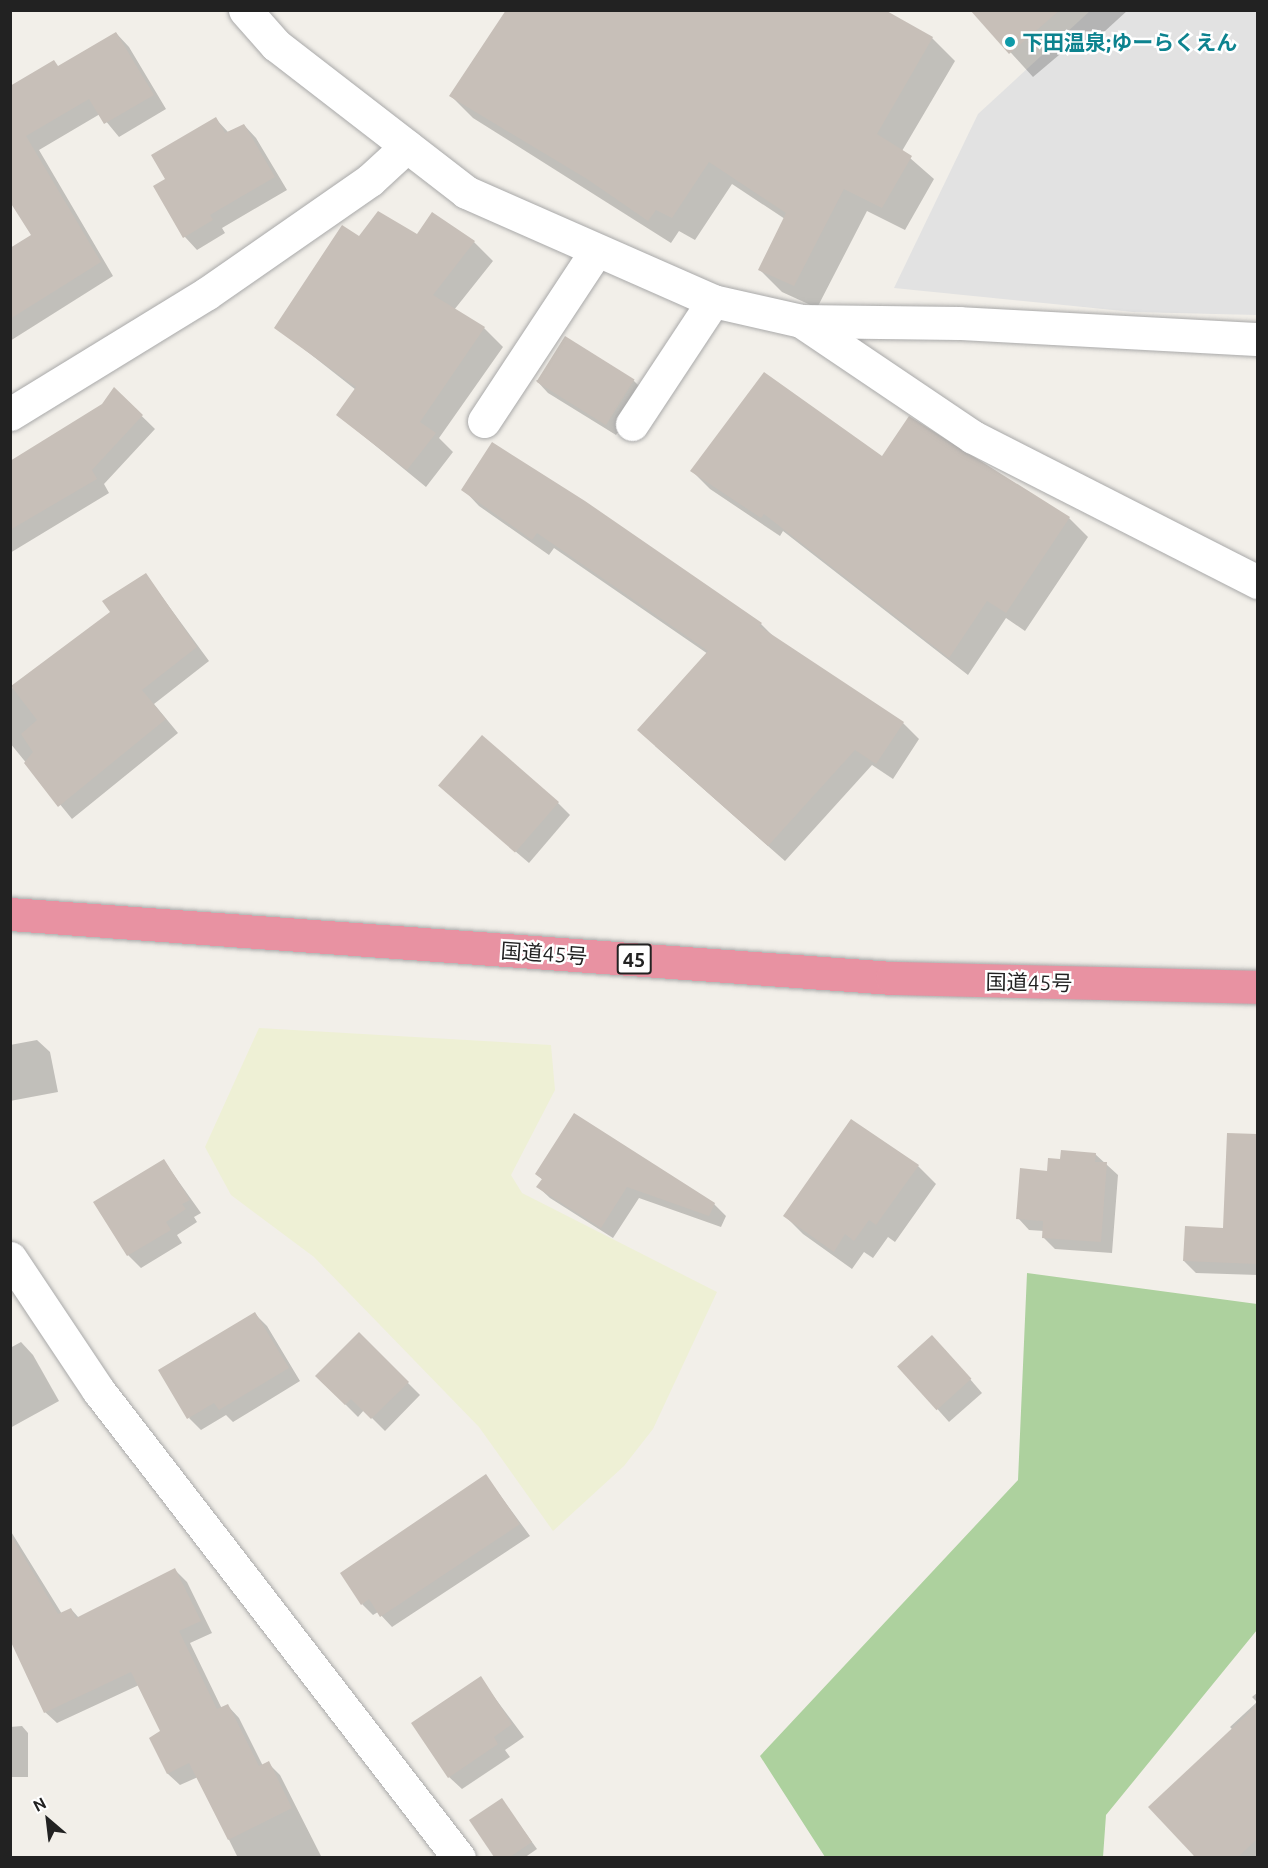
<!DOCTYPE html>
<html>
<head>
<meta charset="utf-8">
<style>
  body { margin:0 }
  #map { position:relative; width:1268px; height:1868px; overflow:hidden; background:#f2efe9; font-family:Ubuntu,"Noto Sans JP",sans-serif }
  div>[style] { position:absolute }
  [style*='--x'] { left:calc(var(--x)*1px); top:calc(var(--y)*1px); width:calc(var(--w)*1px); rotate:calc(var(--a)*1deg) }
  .farmland>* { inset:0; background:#eef0d5 }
  .forest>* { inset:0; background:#add19e }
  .parking>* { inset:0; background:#e2e2e2 }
  .shadow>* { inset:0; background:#0003 }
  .building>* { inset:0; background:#c7bfb8; transform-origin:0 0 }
  .roads { filter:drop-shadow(0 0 2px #a9a9a9) drop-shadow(0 0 2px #a9a9a9) }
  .street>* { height:33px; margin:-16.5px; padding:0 16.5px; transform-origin:16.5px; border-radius:16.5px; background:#fff }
  .highway>* { height:33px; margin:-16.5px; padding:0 16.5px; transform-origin:16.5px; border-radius:16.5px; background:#e892a2 }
  .dots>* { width:16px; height:16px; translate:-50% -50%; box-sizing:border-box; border:3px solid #fff; border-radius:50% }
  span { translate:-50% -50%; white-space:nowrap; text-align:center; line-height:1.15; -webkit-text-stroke:5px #fff; paint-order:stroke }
  .shield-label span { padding:2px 4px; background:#fff; border:2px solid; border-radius:4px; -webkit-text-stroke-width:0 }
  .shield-label { font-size:20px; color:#222; font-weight:700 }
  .culture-label { font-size:21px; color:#0d838f; font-weight:700 }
  .left { translate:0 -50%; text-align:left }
  .street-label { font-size:21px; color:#222 }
  .frame { position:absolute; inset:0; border:12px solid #222; pointer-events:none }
  .north { position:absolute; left:18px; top:1790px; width:60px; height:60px; -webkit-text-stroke:4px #fff; paint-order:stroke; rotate:332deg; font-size:16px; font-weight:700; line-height:24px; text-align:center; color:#222 }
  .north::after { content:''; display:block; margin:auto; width:21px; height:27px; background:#222; clip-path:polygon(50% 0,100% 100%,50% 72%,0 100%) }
</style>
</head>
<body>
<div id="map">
  <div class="farmland">
    <i style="clip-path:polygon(259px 1028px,551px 1045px,555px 1090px,511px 1175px,522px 1193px,717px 1292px,653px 1429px,624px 1466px,553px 1531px,479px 1427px,314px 1257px,231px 1195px,205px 1147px)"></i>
  </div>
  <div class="forest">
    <i style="clip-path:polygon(1027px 1273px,1257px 1304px,1257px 1630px,1106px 1815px,1103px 1857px,825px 1857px,760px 1756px,1018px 1480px)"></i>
  </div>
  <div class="parking">
    <i style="clip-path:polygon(1091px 10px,1257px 11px,1257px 315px,1133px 312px,894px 288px,978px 114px)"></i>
  </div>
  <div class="shadow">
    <i style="clip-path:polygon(972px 10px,1128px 10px,1081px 53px,1072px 44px,1033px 77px)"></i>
    <i style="clip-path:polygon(116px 33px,129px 47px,166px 109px,119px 137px,100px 114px,39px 150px,113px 276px,10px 341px,10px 250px,33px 236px,10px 97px)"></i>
    <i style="clip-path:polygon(932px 38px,955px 61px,902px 151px,934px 179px,905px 230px,867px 211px,817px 308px,782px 292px,760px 270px,785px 219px,732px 184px,695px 240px,679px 231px,671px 243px,473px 118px,451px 96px)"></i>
    <i style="clip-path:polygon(216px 119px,228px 132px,244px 125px,256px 138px,287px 190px,222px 228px,225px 233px,197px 250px,185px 237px,155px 187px,167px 180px)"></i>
    <i style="clip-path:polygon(432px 214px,474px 242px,493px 261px,454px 310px,484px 328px,503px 347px,439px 438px,453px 452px,426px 487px,338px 415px,356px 390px,276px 327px,359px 238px,417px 236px)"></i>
    <i style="clip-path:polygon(536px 380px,634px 381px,646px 393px,616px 435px,548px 393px)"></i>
    <i style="clip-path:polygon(114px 389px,155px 429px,104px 484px,109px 493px,10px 553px,10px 463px,103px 405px)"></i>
    <i style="clip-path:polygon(909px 418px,1069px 518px,1088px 537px,1025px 631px,1006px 618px,968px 675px,783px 531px,780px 536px,710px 489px,692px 471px,883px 458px)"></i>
    <i style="clip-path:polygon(463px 489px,761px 624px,777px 640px,903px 723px,919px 739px,893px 779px,872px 765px,785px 861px,655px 746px,708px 654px,554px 548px,549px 555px,479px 506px)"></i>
    <i style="clip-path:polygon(146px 575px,209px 661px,154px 704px,178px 733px,72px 819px,10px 743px,10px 690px,112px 612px)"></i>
    <i style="clip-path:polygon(453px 798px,558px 803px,570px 815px,529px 863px)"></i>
    <i style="clip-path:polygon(37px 1040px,50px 1052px,58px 1092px,10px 1101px,10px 1045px)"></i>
    <i style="clip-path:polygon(574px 1115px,714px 1204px,726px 1216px,721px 1227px,639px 1198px,613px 1238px,550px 1198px,538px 1187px,543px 1180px,536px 1174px)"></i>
    <i style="clip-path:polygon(1095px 1154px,1118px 1175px,1112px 1253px,1055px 1249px,1044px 1238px,1044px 1231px,1029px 1230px,1018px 1218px,1048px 1173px)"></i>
    <i style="clip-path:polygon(164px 1161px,201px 1213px,194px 1217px,197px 1222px,177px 1235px,182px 1243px,141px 1268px,128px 1255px)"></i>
    <i style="clip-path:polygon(1228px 1162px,1258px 1163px,1258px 1275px,1196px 1273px,1184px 1261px,1225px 1229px)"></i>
    <i style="clip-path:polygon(918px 1166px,936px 1184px,895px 1242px,888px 1237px,873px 1258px,864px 1252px,852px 1269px,803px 1234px,785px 1216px)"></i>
    <i style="clip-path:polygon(255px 1314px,267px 1326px,300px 1381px,233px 1422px,226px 1415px,201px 1430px,189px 1418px)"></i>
    <i style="clip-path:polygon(359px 1334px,420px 1395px,385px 1431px,364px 1410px,358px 1417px,317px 1376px)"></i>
    <i style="clip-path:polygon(21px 1342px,33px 1355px,59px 1401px,10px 1428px,10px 1348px)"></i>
    <i style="clip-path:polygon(945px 1350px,982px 1393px,949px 1422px,899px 1366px)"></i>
    <i style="clip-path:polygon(486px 1476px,530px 1536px,392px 1627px,378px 1612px,373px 1615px,362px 1604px)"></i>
    <i style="clip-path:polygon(10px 1530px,62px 1614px,71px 1609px,79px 1618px,175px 1570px,187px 1582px,212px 1633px,190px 1643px,222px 1709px,228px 1706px,239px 1718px,263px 1766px,268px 1763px,280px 1775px,322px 1858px,238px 1858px,198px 1777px,180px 1785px,168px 1774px,151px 1738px,162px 1732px,139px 1685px,57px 1723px,45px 1712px,10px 1601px)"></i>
    <i style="clip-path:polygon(480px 1678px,524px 1737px,505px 1750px,510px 1757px,462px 1789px,449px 1777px)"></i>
    <i style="clip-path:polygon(1258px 1692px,1258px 1858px,1193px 1858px,1233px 1730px,1230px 1727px,1257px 1702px,1252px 1697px)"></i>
    <i style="clip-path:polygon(22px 1726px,28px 1733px,28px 1777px,10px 1777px,10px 1727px)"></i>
    <i style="clip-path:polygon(502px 1800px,537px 1849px,524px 1858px,496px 1858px,472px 1821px)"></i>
  </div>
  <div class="building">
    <i style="clip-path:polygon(506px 10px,885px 10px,933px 37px,877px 134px,912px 156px,882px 208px,844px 189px,794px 286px,758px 270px,786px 213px,709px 162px,672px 218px,656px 210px,648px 221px,587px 179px,449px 96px)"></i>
    <i style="clip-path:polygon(970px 10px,1060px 10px,1009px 54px)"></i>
    <i style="clip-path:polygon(116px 32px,154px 95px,104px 124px,89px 99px,26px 136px,101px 262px,10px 319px,10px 248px,31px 235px,10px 202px,10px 86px,54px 60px,58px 66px)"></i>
    <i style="clip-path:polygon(216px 117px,225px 133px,244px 124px,275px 177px,210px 215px,213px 220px,183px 238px,153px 186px,165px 179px,151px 155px)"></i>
    <i style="clip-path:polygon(378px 211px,417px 234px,432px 212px,475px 241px,433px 295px,485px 327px,420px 422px,436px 433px,407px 470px,336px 415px,356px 387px,274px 328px,342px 225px,359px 236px)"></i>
    <i style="left:565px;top:336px;width:82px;height:54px;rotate:32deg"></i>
    <i style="clip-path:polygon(764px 372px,882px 456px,909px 416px,1070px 517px,1006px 613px,987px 601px,949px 658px,764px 514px,761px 518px,690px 471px)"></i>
    <i style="clip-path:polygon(114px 387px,143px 415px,92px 470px,97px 479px,10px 530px,10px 461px,102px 404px)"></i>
    <i style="clip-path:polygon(492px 442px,585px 501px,762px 623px,759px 626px,904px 722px,876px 764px,855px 750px,768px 846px,637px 730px,708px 651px,537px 533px,532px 540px,461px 490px)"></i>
    <i style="clip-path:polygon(146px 573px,197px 647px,142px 690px,166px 719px,58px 807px,24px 763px,33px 752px,21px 734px,37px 720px,11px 686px,110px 612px,102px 601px)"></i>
    <i style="left:482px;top:735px;width:102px;height:67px;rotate:41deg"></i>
    <i style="clip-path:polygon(574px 1113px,715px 1203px,709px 1216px,627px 1187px,601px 1228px,536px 1187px,542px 1179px,535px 1174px)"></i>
    <i style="clip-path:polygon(851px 1119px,919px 1165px,876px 1225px,869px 1220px,854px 1241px,845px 1234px,834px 1252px,783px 1216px)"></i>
    <i style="clip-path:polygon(1227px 1133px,1257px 1134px,1257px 1264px,1183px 1261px,1185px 1226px,1223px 1228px)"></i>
    <i style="clip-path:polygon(1061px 1150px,1096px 1153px,1095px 1162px,1107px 1162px,1101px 1242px,1042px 1238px,1043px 1221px,1016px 1219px,1020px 1168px,1047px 1171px,1048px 1158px,1060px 1159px)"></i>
    <i style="clip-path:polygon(164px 1159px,190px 1200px,182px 1204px,186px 1209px,166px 1222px,171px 1230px,127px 1256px,93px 1202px)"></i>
    <i style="clip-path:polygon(255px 1312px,289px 1368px,219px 1410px,214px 1403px,187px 1419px,158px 1370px)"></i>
    <i style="clip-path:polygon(359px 1332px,409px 1382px,371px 1419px,351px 1399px,345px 1405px,315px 1376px)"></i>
    <i style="left:932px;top:1335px;width:59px;height:47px;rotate:48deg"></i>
    <i style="clip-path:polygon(486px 1474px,520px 1524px,380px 1617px,369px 1599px,361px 1605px,340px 1573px)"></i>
    <i style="clip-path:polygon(10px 1534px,58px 1614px,71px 1608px,76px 1618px,175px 1568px,201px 1621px,179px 1631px,217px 1709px,228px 1704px,259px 1766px,269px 1761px,292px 1808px,228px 1840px,189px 1763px,167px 1774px,149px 1738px,160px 1731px,131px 1672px,44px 1713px,10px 1640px)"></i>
    <i style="clip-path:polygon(481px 1676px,512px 1724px,494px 1737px,498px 1744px,448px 1778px,411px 1723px)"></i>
    <i style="clip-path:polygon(1257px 1705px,1257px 1839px,1238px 1857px,1195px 1857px,1148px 1807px)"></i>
    <i style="clip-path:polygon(502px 1798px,532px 1842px,510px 1857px,494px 1857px,469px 1820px)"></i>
  </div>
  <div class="roads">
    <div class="street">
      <i style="--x:245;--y:10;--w:47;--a:48.5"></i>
      <i style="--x:276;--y:45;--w:240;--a:37.7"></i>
      <i style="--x:466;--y:192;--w:270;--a:23.8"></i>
      <i style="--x:713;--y:301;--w:90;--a:12.8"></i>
      <i style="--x:801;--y:321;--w:158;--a:0.7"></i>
      <i style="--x:959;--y:323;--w:299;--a:3.1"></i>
      <i style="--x:801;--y:321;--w:207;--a:34"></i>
      <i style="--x:973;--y:437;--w:320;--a:27"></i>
      <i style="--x:10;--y:414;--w:230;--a:-31.5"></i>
      <i style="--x:206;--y:294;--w:200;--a:-34.8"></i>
      <i style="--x:370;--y:180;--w:50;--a:-42.6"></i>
      <i style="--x:484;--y:421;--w:204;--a:-56.6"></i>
      <i style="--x:632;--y:424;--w:147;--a:-56.6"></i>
      <i style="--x:10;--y:1258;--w:159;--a:56.3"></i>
      <i style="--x:98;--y:1390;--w:591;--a:52.35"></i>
    </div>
    <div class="highway">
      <i style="--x:10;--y:914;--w:884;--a:4.15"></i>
      <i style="--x:892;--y:978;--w:366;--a:1.4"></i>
    </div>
  </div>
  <div class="dots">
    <i style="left:1010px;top:42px;background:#0f9aa8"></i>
  </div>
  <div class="shield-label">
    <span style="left:634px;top:959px">45</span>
  </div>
  <div class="culture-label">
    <span class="left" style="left:1022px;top:42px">下田温泉;ゆーらくえん</span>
  </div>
  <div class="street-label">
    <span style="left:544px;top:953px;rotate:4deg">国道45号</span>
    <span style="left:1029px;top:982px;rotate:1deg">国道45号</span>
  </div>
  <div class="frame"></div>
  <div class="north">N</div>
</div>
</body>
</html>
